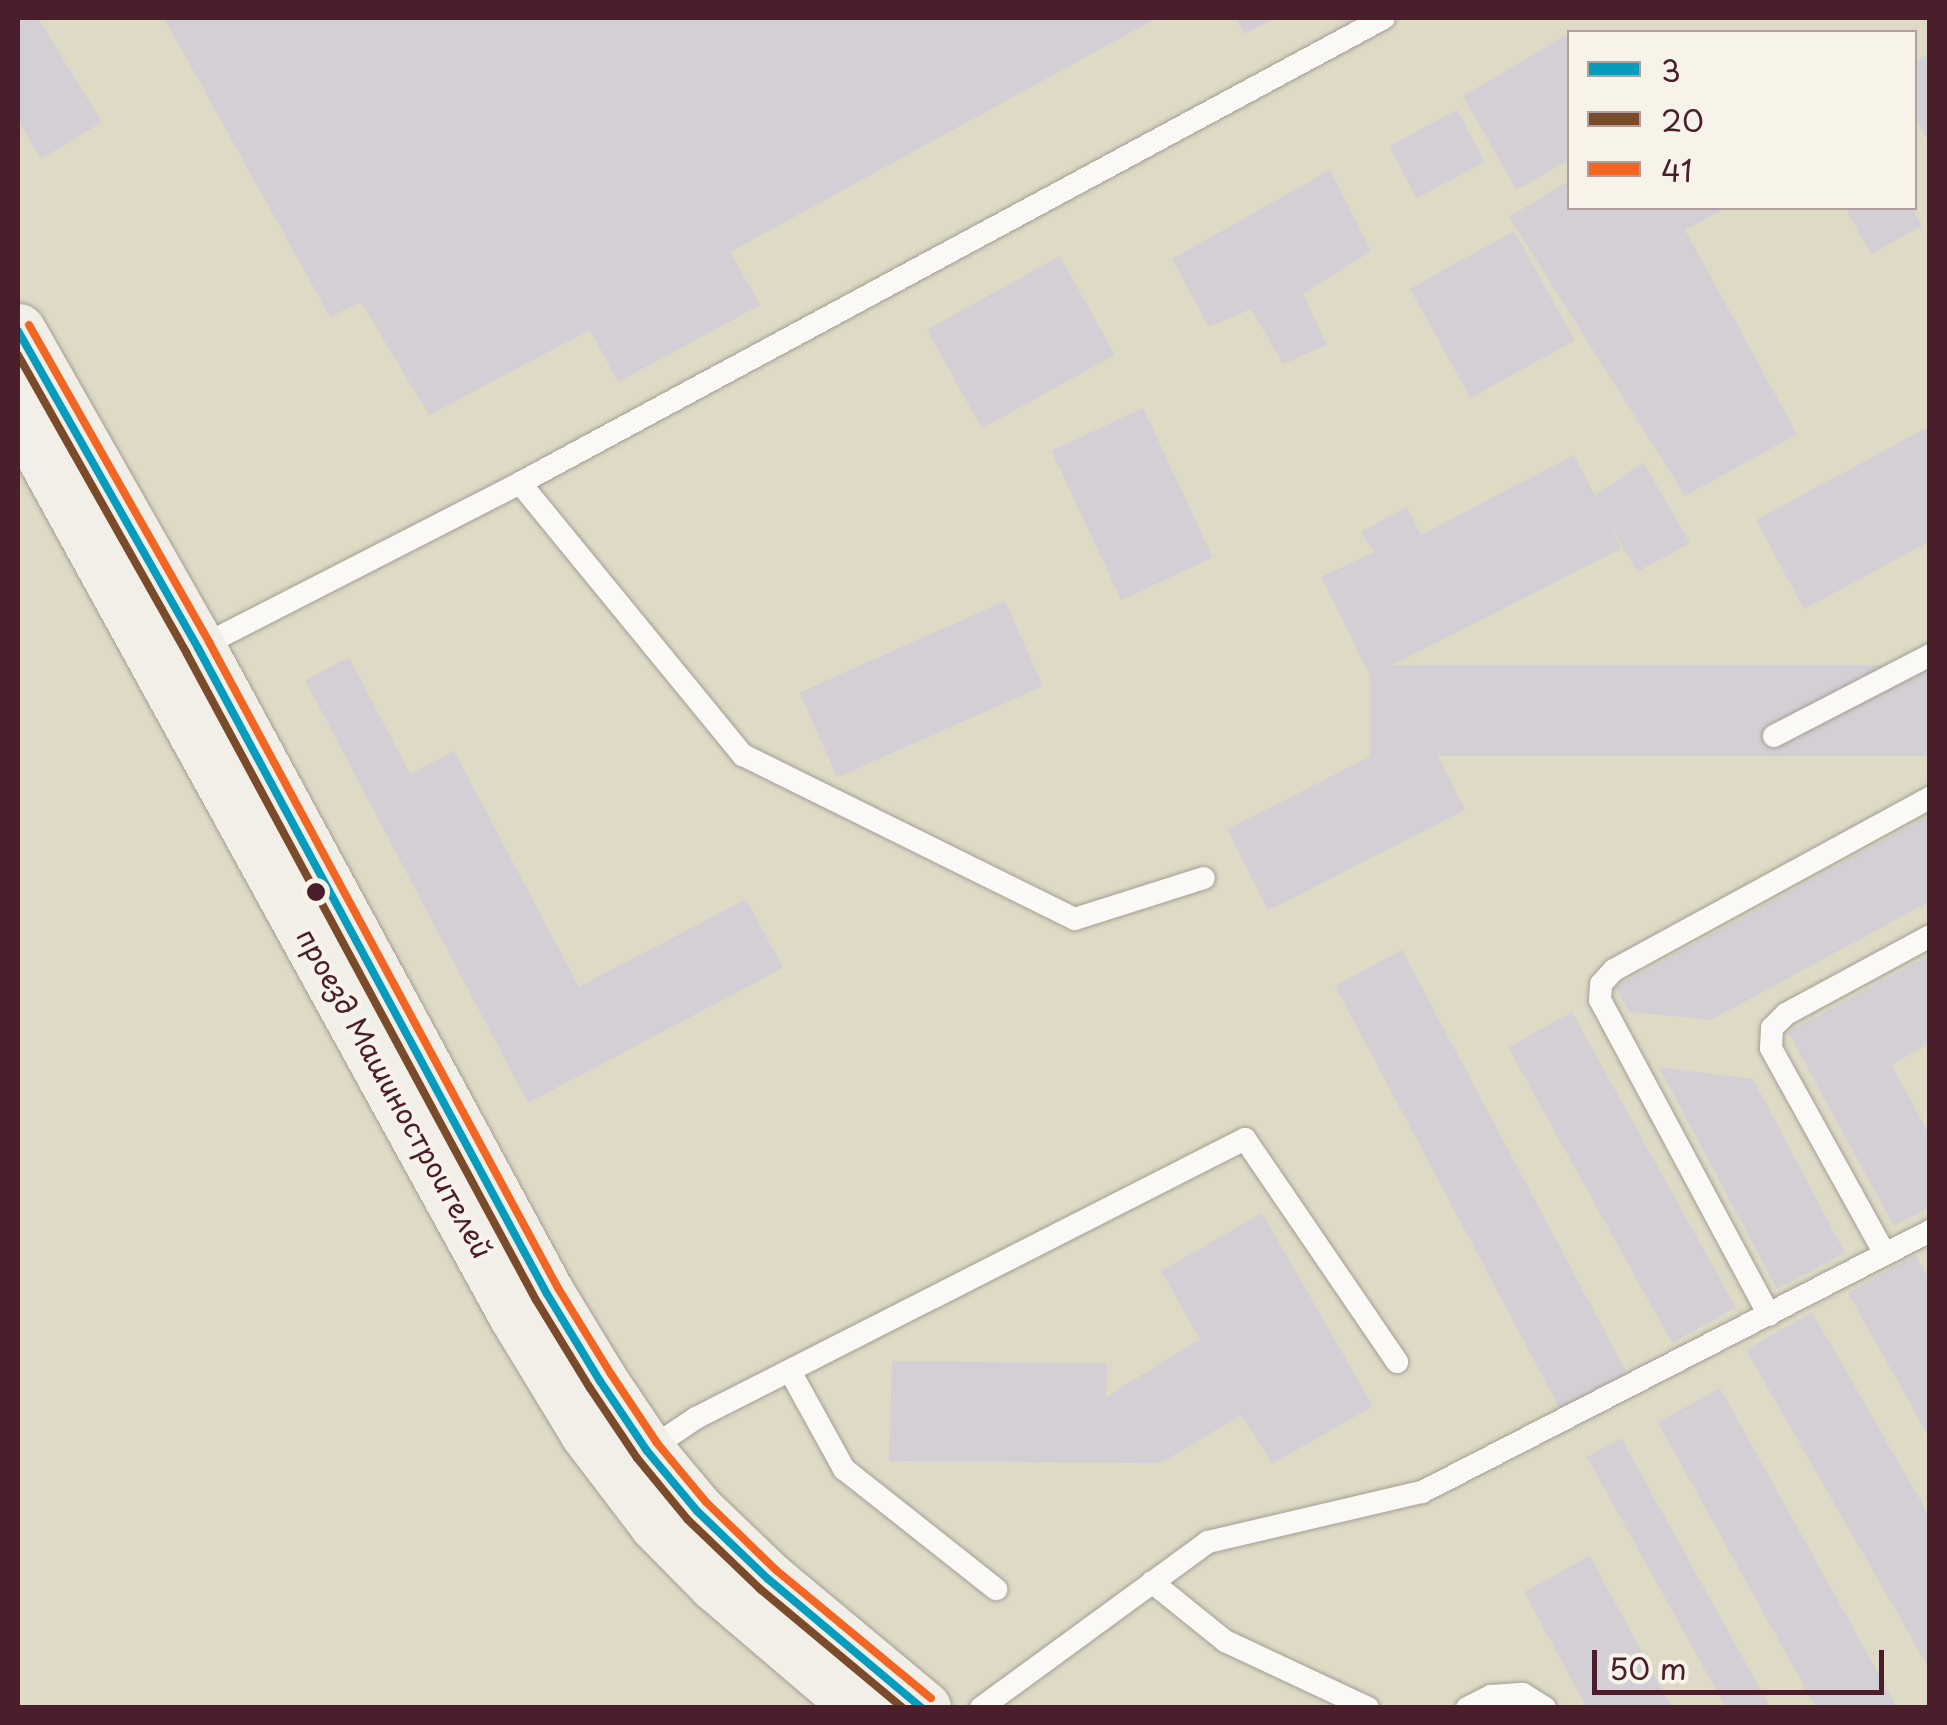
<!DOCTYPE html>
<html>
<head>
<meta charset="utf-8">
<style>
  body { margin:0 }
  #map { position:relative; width:1947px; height:1725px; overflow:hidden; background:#dedac6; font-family:"Playpen Sans",sans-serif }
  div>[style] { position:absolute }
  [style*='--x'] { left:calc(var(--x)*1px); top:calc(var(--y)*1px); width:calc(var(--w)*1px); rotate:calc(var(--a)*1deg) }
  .building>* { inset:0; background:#d4cfd5; transform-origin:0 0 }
  .roads { filter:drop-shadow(0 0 2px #a59d93) drop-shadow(0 0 2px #a59d93) }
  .service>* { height:22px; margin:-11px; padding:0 11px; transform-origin:11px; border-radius:11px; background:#faf9f6 }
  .secondary>* { height:55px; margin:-27.5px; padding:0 27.5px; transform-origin:27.5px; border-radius:27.5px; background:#f2efe8 }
  .bus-1>* { height:8px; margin:-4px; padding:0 4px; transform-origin:4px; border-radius:4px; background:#079bbe }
  .bus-2>* { height:8px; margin:-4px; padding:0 4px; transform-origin:4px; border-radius:4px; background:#7a4b2a }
  .bus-3>* { height:8px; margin:-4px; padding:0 4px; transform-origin:4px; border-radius:4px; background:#f26522 }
  .dots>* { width:28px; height:28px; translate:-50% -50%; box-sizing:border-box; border:5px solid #f7f3e8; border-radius:50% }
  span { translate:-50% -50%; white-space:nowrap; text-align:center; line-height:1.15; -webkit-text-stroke:8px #f7f3e8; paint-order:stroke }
  .street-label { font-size:28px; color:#4a1f2b }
  .frame { position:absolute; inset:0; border:20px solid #4a1f2b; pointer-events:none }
  .legend { position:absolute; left:1567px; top:30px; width:350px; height:180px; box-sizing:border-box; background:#f7f3e8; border:2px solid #b29e9c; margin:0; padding:12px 18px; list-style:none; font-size:30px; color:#4a1f2b }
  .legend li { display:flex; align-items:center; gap:20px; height:50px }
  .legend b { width:50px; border:2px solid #b29e9c }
  .scale { position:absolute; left:1592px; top:1650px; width:292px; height:45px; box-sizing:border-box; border:5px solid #4a1f2b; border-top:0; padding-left:12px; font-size:30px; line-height:35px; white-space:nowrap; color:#4a1f2b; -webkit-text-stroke:8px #f7f3e8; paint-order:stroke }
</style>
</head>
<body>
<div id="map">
  <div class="building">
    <i style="clip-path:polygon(18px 18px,38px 18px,102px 122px,41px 159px,18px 120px)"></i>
    <i style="clip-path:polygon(164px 18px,1157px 18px,730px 252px,760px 305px,618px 382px,590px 330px,429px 415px,361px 302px,330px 317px)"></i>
    <i style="clip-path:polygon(1236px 18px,1276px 18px,1244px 34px)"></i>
    <i style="clip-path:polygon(1570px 33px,1570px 159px,1517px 190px,1463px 96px)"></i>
    <i style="clip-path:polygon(1930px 54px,1930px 145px,1914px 116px,1914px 61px)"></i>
    <i style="left:1457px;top:110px;width:59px;height:77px;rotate:62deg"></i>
    <i style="clip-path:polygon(1330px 170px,1371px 251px,1303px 294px,1327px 345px,1283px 364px,1251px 309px,1209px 327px,1172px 259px)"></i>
    <i style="clip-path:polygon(1570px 180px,1570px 208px,1726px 208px,1685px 230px,1797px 434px,1685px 496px,1509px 217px)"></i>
    <i style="clip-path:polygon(1845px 208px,1912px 208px,1922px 226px,1871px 254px)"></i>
    <i style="left:1514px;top:231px;width:125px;height:119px;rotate:61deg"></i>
    <i style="left:1060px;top:256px;width:113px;height:152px;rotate:61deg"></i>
    <i style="left:1143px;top:408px;width:165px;height:101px;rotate:65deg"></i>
    <i style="clip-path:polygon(1930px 426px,1930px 541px,1804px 609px,1756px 520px)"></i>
    <i style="clip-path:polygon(1574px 455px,1595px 496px,1643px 462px,1690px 543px,1637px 572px,1610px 524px,1621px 549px,1370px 676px,1321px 577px,1374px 552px,1361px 532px,1407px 507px,1421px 535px)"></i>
    <i style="left:1005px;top:601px;width:93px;height:225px;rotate:66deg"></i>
    <i style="clip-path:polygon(349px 657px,410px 774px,454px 751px,579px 987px,746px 899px,783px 968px,528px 1103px,305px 680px)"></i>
    <i style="left:1930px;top:665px;width:91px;height:560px;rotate:90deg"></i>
    <i style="left:1424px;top:729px;width:91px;height:221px;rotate:63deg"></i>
    <i style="clip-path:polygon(1930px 815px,1930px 901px,1711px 1020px,1629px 1012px,1615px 987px)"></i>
    <i style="left:1402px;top:950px;width:483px;height:76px;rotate:62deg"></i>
    <i style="clip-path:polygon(1930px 955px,1930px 1043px,1891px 1065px,1930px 1135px,1930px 1207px,1894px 1226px,1788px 1032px)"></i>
    <i style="left:1572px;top:1012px;width:338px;height:73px;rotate:61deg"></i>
    <i style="clip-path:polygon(1659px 1067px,1753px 1079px,1845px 1253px,1777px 1289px)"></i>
    <i style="clip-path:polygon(1262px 1213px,1373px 1406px,1272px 1464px,1241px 1415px,1161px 1463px,889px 1461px,892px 1361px,1107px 1363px,1106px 1397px,1200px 1339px,1161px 1271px)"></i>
    <i style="clip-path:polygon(1915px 1255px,1930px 1280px,1930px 1439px,1848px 1293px)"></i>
    <i style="clip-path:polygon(1812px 1312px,1930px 1517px,1930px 1670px,1746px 1350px)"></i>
    <i style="left:1720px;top:1388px;width:365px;height:71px;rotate:61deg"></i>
    <i style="left:1621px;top:1438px;width:308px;height:39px;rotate:61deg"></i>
    <i style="clip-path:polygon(1590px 1556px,1672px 1708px,1587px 1708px,1524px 1592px)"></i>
  </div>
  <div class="roads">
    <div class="service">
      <i style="--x:520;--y:483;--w:352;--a:50.7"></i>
      <i style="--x:743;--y:755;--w:370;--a:26.3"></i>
      <i style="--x:1075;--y:919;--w:135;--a:-17.6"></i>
      <i style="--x:198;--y:648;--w:362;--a:-27.1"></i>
      <i style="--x:520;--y:483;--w:981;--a:-28.29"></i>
      <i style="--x:1774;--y:736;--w:176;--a:-27.4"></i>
      <i style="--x:1885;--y:1254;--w:235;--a:-119"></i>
      <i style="--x:1771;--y:1048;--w:20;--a:-87"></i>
      <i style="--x:1772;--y:1028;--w:20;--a:-45"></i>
      <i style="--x:1786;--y:1014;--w:164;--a:-28.4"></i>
      <i style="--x:1769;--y:1315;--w:357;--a:-118.2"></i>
      <i style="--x:1600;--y:1000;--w:16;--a:-86"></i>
      <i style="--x:1601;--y:984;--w:19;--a:-47"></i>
      <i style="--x:1614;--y:970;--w:360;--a:-28.6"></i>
      <i style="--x:791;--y:1373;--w:110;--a:61.1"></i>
      <i style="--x:844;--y:1469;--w:194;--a:38.3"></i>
      <i style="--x:647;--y:1451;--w:59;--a:-34"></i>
      <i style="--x:696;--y:1418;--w:616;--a:-26.94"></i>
      <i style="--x:1245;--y:1139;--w:270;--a:55.7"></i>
      <i style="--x:1152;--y:1582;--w:94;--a:38.9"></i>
      <i style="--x:1225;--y:1641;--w:158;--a:25.1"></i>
      <i style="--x:981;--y:1708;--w:281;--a:-36.2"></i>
      <i style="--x:1208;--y:1542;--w:220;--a:-13.2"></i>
      <i style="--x:1422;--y:1492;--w:571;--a:-27.19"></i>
      <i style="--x:1467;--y:1708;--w:27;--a:-27"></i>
      <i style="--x:1491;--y:1696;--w:32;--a:-4"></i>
      <i style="--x:1523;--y:1694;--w:26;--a:32"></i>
    </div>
    <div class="secondary">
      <i style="--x:18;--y:331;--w:365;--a:60.4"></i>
      <i style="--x:198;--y:648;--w:734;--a:61.62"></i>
      <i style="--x:547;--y:1294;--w:102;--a:58.7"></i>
      <i style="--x:600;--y:1381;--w:84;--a:56.1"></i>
      <i style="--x:647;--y:1451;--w:78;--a:50.2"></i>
      <i style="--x:697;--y:1511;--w:98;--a:43.8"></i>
      <i style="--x:768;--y:1579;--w:202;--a:39.8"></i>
      <i style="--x:18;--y:409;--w:1034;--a:61.2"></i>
      <i style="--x:516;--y:1315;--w:137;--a:58.7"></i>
      <i style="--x:587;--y:1432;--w:116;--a:52.7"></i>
      <i style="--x:657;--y:1524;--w:84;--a:45.5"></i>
      <i style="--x:716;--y:1584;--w:191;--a:40.5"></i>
    </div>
  </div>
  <div class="bus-1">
    <i style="--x:18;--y:331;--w:365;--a:60.4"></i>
    <i style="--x:198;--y:648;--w:734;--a:61.62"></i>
    <i style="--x:547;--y:1294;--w:102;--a:58.7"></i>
    <i style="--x:600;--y:1381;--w:84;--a:56.1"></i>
    <i style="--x:647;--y:1451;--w:78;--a:50.2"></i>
    <i style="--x:697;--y:1511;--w:98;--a:43.8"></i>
    <i style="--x:768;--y:1579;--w:201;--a:40"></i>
  </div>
  <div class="bus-2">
    <i style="--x:18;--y:355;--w:343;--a:60.5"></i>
    <i style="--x:187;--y:654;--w:734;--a:61.62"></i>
    <i style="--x:536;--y:1300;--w:103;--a:58.5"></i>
    <i style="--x:590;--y:1388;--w:84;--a:56.1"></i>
    <i style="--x:637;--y:1458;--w:80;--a:50.6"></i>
    <i style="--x:688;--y:1520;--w:100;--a:43.8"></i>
    <i style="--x:760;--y:1589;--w:186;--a:39.8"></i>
  </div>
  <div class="bus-3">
    <i style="--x:29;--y:325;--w:365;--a:60.4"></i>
    <i style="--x:209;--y:642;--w:734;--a:61.62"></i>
    <i style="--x:558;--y:1288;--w:101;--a:58.4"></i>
    <i style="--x:611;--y:1374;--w:83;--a:56.3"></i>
    <i style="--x:657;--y:1443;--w:77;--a:50.3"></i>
    <i style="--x:706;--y:1502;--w:98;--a:44.2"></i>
    <i style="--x:776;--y:1570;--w:201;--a:39.6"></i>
  </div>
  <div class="dots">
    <i style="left:316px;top:892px;background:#4a1f2b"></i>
  </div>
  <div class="street-label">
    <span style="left:395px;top:1093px;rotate:61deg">проезд Машиностроителей</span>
  </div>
  <div class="frame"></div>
  <ul class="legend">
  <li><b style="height:12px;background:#079bbe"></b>3</li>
  <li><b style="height:12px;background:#7a4b2a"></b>20</li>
  <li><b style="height:12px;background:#f26522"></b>41</li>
  </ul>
  <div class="scale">50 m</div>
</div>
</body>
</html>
